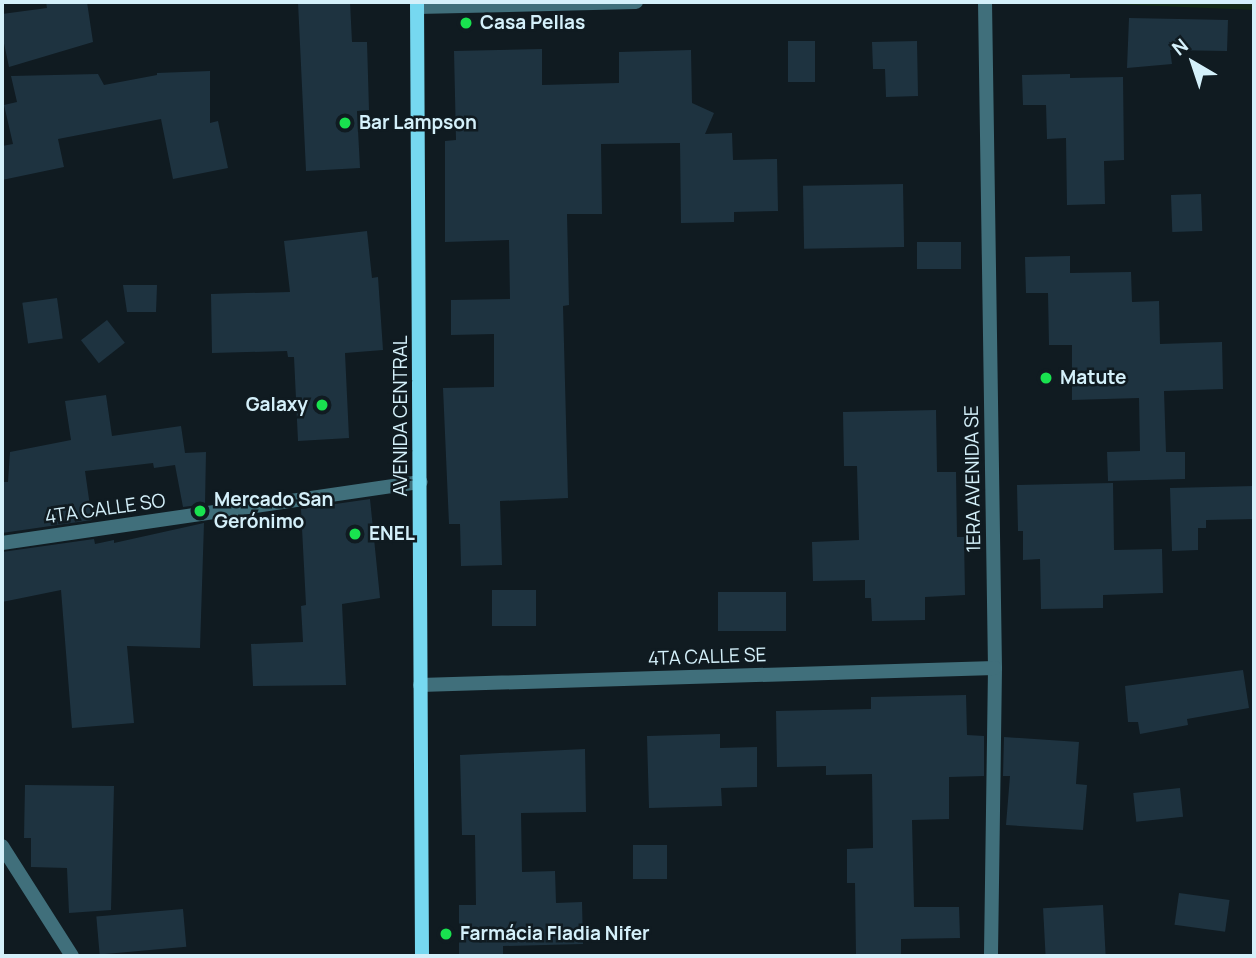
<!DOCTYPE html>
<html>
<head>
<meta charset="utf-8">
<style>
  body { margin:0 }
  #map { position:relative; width:1256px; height:958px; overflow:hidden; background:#101b21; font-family:Manrope,sans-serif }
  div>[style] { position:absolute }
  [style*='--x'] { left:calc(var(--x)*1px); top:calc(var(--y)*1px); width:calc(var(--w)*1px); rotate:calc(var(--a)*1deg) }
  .green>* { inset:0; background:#142a17 }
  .building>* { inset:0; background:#1e3340; transform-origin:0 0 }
  .street>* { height:14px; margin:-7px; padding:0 7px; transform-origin:7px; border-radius:7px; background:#406f7b }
  .secondary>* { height:14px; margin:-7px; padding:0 7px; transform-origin:7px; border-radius:7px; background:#76d8f0 }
  .dots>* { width:19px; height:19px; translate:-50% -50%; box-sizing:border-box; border:4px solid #101b21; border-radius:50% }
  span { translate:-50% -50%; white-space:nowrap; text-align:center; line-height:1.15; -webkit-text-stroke:5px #101b21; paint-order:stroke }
  .poi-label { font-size:19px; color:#d4f0fa; font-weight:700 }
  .left { translate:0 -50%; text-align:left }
  .right { translate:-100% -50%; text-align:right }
  .street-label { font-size:19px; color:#d4f0fa }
  .frame { position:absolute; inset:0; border:4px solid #d4f0fa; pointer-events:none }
  .north { position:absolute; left:1158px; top:28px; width:70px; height:70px; -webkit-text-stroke:5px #101b21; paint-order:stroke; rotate:321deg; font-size:19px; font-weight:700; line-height:28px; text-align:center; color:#d4f0fa }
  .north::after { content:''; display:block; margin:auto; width:24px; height:32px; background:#d4f0fa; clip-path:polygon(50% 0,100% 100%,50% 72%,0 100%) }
</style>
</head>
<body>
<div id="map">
  <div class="green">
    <i style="clip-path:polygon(1112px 2px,1254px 2px,1254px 10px,1112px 4px)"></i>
  </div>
  <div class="building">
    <i style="clip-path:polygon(46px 2px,87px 2px,93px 42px,9px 67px,2px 34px,2px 14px,47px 8px)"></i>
    <i style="clip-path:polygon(298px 2px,350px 2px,352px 42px,367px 42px,369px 110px,357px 111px,360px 168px,306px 171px)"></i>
    <i style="clip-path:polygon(1129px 18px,1228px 20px,1227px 51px,1170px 50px,1172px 64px,1127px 68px)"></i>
    <i style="left:815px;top:41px;width:41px;height:27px;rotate:90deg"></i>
    <i style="clip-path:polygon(917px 41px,918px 96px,886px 97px,885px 69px,873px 69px,872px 42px)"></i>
    <i style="clip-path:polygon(542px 49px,542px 85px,619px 83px,619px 52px,691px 50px,692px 103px,714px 113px,705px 134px,732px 133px,733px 160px,777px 159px,778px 211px,734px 212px,734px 222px,681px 223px,680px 143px,601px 144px,602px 214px,567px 214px,569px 305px,563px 306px,568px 498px,500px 501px,502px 565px,461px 566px,460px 524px,449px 524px,443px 388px,494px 387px,494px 334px,451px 335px,451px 300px,510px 299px,509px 240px,445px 242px,445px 141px,456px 140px,454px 51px)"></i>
    <i style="clip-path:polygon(210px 71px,210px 123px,218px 121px,228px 168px,173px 179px,161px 119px,58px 139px,64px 167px,2px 180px,2px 146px,13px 144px,4px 105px,17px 102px,11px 76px,98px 74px,104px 85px,157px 75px,157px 73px)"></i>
    <i style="clip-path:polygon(1070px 74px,1070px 78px,1123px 77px,1124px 160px,1104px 161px,1105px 204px,1067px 205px,1066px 138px,1047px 139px,1046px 105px,1023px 105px,1022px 75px)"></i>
    <i style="left:903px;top:184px;width:63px;height:100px;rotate:89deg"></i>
    <i style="left:1201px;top:194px;width:37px;height:30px;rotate:88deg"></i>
    <i style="clip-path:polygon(367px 231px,372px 278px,378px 277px,383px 350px,345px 353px,349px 438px,298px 441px,294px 357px,288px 357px,287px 351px,212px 353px,211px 294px,290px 292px,284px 241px)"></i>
    <i style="left:917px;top:242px;width:44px;height:27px"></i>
    <i style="clip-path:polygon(1070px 256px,1070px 273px,1131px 272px,1132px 302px,1159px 301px,1160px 344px,1222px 342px,1223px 389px,1164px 391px,1166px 452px,1185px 452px,1185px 479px,1108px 481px,1107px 452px,1140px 451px,1139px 398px,1072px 400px,1072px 345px,1049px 345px,1048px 293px,1026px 293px,1025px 257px)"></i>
    <i style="clip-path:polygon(123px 285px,157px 285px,156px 312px,127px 312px)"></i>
    <i style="left:57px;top:298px;width:41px;height:35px;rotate:82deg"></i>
    <i style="left:107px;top:320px;width:29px;height:33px;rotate:52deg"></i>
    <i style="clip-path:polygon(106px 395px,112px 436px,181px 426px,185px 453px,206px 452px,205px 504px,183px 507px,175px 465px,154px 468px,153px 463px,85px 471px,92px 520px,2px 533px,2px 482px,8px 482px,10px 452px,71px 440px,65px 401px)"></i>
    <i style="clip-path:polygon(936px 410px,937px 472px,956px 472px,957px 537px,964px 537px,965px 595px,925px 597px,925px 620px,872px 621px,871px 598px,865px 598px,865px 580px,813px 581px,812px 542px,859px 540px,857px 466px,844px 466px,843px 412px)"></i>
    <i style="clip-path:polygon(1113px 483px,1114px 550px,1162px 549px,1163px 593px,1103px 595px,1103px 608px,1041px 609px,1040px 559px,1023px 560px,1023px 531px,1018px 531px,1017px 485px)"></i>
    <i style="clip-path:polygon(1254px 486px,1254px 519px,1206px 520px,1206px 528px,1198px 528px,1198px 550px,1172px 551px,1170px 488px)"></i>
    <i style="clip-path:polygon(370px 499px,380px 598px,342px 604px,346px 685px,253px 686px,251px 644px,303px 642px,301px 606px,306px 605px,301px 509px)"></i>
    <i style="clip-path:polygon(204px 523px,200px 648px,127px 646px,134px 723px,72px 728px,61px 590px,2px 602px,2px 552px,94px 539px,95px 544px,114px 540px,114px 543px)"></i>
    <i style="left:492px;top:590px;width:44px;height:36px"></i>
    <i style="left:786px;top:592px;width:39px;height:68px;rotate:90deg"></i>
    <i style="clip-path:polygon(1243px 670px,1249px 708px,1187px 719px,1188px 725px,1140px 734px,1138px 722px,1128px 722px,1125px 686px)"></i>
    <i style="clip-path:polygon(966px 695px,967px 735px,984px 736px,984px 776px,949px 777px,949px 819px,912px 820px,914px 907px,959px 907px,960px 938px,901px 939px,901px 956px,856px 956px,855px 883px,847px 883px,847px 849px,873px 848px,872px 774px,826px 775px,826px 766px,777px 767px,776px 711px,871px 709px,871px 697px)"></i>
    <i style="clip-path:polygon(720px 734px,720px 748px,757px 747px,757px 787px,721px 788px,722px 806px,649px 808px,647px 736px)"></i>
    <i style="clip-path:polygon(1004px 737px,1079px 742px,1076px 784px,1087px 785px,1083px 830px,1006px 825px,1010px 776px,1003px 776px)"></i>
    <i style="clip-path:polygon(585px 749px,586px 812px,521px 813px,522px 872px,555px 871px,556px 903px,582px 902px,583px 944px,503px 946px,503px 956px,459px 956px,459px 905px,476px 905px,475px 835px,462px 835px,460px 755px)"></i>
    <i style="clip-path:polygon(25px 785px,114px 786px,111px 910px,69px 913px,67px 868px,31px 867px,31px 838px,24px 838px)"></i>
    <i style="left:1180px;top:788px;width:29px;height:47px;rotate:84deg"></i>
    <i style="left:633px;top:845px;width:34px;height:34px"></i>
    <i style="left:1179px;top:893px;width:51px;height:32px;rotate:8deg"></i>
    <i style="left:1103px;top:905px;width:51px;height:60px;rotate:87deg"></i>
    <i style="left:183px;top:909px;width:38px;height:87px;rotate:85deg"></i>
  </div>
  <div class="street">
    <i style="--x:985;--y:2;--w:666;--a:89.14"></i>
    <i style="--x:995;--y:668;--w:288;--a:90.8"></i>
    <i style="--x:417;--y:7;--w:219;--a:-1.3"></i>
    <i style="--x:2;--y:543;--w:423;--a:-8.3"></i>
    <i style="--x:420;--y:685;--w:575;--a:-1.69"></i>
    <i style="--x:2;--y:846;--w:130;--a:57.5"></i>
  </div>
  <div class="secondary">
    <i style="--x:417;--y:2;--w:954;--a:89.7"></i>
  </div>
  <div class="dots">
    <i style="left:466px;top:23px;background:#19e24f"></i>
    <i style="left:345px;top:123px;background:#19e24f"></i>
    <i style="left:1046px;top:378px;background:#19e24f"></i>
    <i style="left:322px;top:405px;background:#19e24f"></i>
    <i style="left:200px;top:511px;background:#19e24f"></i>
    <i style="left:355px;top:534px;background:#19e24f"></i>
    <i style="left:446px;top:934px;background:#19e24f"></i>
  </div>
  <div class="poi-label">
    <span class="left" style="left:480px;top:23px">Casa Pellas</span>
    <span class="left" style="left:359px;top:123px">Bar Lampson</span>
    <span class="left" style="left:1060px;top:378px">Matute</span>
    <span class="right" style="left:308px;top:405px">Galaxy</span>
    <span class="left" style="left:214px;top:511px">Mercado San<br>Gerónimo</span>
    <span class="left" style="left:369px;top:534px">ENEL</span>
    <span class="left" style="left:460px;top:934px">Farmácia Fladia Nifer</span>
  </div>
  <div class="street-label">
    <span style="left:401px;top:416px;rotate:-90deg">AVENIDA CENTRAL</span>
    <span style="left:973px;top:479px;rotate:-91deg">1ERA AVENIDA SE</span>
    <span style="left:105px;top:509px;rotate:-8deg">4TA CALLE SO</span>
    <span style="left:707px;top:657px;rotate:-2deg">4TA CALLE SE</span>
  </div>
  <div class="frame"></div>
  <div class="north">N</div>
</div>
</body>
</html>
